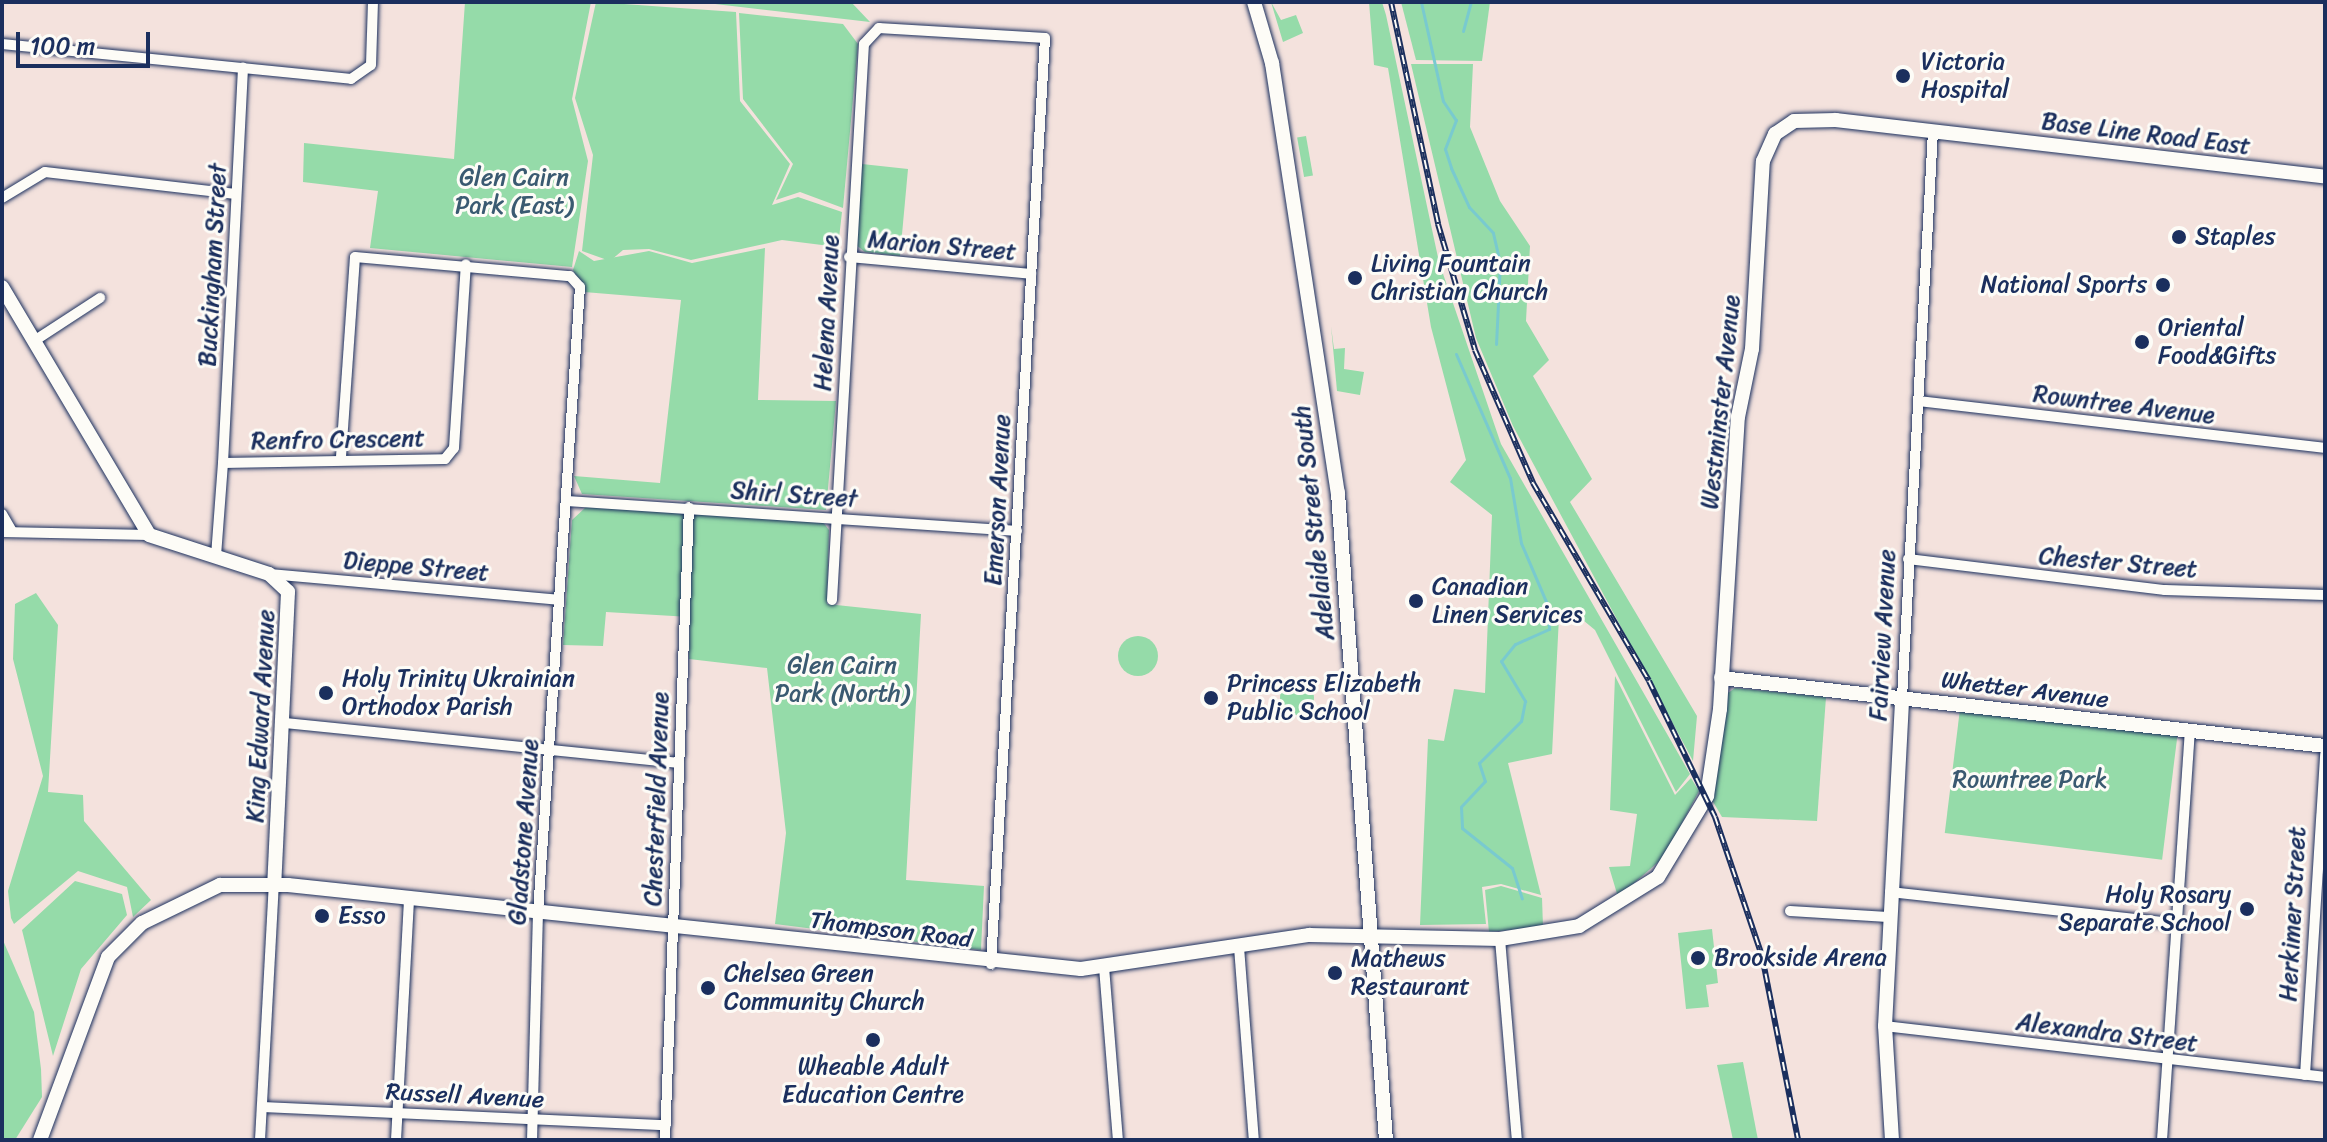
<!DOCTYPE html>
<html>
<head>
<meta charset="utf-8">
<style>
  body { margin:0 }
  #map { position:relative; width:2327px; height:1142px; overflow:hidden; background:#f4e2dd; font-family:Sriracha,sans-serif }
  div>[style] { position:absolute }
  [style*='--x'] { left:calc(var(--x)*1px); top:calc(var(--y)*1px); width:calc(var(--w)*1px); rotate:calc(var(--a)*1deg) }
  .green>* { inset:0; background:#95dba9; transform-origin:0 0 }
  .round { border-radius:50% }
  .stream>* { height:3px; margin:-1.5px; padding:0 1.5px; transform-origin:1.5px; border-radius:1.5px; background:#79cacf }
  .roads { filter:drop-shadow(0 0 2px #1b2f5e) drop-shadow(0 0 2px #1b2f5e) }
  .street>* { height:10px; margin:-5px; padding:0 5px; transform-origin:5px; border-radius:5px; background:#fdfcf7 }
  .secondary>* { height:14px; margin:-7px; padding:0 7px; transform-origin:7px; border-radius:7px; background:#fdfcf7 }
  .rail>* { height:6px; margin-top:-3px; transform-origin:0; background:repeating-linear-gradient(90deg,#fdfcf7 0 9px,#1b2f5e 0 18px); box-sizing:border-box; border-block:2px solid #1b2f5e }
  .dots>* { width:22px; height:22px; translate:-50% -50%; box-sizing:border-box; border:4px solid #fdfcf7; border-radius:50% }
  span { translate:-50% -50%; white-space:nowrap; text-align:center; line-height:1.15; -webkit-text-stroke:6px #fdfcf7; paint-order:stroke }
  .poi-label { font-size:24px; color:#1b2f5e }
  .left { translate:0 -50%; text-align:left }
  .right { translate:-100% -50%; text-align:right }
  .street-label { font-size:24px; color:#1b2f5e }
  .park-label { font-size:24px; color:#3a5a71 }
  .frame { position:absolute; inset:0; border:4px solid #1b2f5e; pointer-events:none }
  .scale { position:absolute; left:16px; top:32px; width:134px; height:36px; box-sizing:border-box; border:4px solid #1b2f5e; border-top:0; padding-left:10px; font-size:24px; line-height:28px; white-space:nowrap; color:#1b2f5e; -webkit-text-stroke:6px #fdfcf7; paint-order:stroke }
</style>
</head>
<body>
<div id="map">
  <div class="green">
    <i style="clip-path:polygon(465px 2px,591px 2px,572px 99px,588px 161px,572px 267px,370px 248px,378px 191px,303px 182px,304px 143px,454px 159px)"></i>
    <i style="clip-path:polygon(596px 2px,736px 12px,740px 101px,790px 164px,772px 205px,798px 197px,842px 212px,838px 247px,782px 240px,691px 260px,649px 249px,623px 250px,610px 261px,582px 251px,593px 155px,575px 98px)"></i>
    <i style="clip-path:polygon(698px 2px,852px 3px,870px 22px)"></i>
    <i style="clip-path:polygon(1271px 2px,1281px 20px,1296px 15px,1303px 33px,1283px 42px)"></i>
    <i style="clip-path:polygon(1369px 2px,1382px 2px,1386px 15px,1439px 262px,1501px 444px,1690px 774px,1676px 792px,1595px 630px,1572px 611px,1559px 617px,1552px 754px,1508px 763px,1541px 895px,1501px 884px,1482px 887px,1486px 924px,1420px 925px,1428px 739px,1444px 741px,1454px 689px,1485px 693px,1492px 515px,1450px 482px,1466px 460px,1431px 327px,1388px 68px,1374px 65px)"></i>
    <i style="clip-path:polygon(1401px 2px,1490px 2px,1482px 61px,1416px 60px)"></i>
    <i style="clip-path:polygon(739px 13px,843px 24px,858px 44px,843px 208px,800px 192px,776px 200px,793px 164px,743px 99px)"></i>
    <i style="clip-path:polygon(1411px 64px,1473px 64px,1470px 127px,1500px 201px,1530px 246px,1526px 321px,1549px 360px,1533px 376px,1592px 479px,1570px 502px,1697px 716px,1693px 761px,1513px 426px,1476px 338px)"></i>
    <i style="left:1306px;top:136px;width:40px;height:9px;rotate:80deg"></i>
    <i style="clip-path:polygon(862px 164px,908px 169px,900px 256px,865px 252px,855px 244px)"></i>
    <i style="clip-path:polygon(765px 248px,758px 400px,836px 401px,826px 510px,582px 494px,574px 476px,660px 483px,681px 300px,584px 292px,573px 270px,579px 251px,594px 261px,649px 251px,692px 263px)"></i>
    <i style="clip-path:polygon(1331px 326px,1334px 349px,1345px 348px,1344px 369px,1364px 372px,1360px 395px,1337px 391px)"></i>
    <i style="clip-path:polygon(586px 507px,823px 522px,829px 530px,827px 604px,921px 614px,906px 880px,984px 886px,981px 950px,775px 924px,786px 833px,767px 668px,689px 659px,690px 617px,606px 612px,603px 646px,563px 645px,572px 520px)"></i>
    <i style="clip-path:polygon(36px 593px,58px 625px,48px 792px,83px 795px,84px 821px,151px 900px,133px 917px,127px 887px,78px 871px,14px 924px,11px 918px,8px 891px,43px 776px,13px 659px,15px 604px)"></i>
    <i class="round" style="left:1118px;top:636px;width:40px;height:40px"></i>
    <i style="clip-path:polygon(1615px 676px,1675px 795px,1691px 778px,1699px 791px,1664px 857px,1618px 897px,1609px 867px,1630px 866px,1637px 814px,1610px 810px)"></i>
    <i class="round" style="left:1280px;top:681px;width:34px;height:34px"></i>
    <i style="clip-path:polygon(1735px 688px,1826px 697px,1817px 821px,1722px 817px,1712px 800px,1728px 693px)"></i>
    <i style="left:1960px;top:709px;width:219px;height:125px;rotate:7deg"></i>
    <i style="clip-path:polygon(75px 881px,122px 894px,127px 915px,81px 969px,53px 1056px,22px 930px)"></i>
    <i style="clip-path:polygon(1501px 886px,1542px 898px,1543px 927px,1489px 932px,1485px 890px)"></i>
    <i style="clip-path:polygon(1712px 929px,1718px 983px,1706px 985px,1709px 1007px,1686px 1009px,1678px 933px)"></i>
    <i style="clip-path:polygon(2px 938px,34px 1012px,41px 1069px,42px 1097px,15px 1140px,2px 1140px)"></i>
    <i style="clip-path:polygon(1743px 1062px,1758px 1140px,1733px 1140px,1717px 1065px)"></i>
  </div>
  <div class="stream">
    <i style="--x:1421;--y:2;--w:101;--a:77.5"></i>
    <i style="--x:1443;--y:101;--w:23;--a:56"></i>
    <i style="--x:1456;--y:120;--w:31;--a:111"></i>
    <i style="--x:1445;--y:149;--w:20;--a:72"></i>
    <i style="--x:1451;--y:168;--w:43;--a:65.2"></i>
    <i style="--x:1469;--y:207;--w:35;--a:47"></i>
    <i style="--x:1493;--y:233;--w:31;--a:77"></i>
    <i style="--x:1500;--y:263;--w:81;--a:92.8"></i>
    <i style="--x:1463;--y:31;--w:30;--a:-75"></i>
    <i style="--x:1456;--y:354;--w:135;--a:66.5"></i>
    <i style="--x:1510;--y:478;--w:66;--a:80.4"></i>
    <i style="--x:1521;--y:543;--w:66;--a:66.9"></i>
    <i style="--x:1547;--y:604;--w:25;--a:85"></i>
    <i style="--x:1549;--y:629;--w:37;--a:156"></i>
    <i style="--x:1515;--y:644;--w:22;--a:129"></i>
    <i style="--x:1501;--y:661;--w:47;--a:59"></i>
    <i style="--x:1525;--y:701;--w:20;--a:101"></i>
    <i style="--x:1521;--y:721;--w:59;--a:135"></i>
    <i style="--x:1479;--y:763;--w:19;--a:72"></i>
    <i style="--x:1485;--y:781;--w:35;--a:133"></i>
    <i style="--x:1461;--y:807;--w:21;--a:87"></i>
    <i style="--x:1462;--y:828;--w:64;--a:38.7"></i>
    <i style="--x:1512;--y:868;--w:32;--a:72"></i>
  </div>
  <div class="roads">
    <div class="street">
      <i style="--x:2;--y:44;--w:351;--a:5.7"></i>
      <i style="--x:351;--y:79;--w:24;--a:-35"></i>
      <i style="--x:371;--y:65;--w:63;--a:-88.2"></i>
      <i style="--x:2;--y:198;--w:50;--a:-31.2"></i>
      <i style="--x:45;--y:172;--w:192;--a:6.6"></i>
      <i style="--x:849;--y:257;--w:183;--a:5.3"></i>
      <i style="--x:34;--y:341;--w:79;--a:-33.1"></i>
      <i style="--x:1919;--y:401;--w:409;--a:6.6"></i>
      <i style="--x:341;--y:457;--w:200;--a:-86"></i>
      <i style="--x:355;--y:257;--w:216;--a:5.1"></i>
      <i style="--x:570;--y:276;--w:15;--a:48"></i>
      <i style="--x:580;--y:287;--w:626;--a:93.84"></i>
      <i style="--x:538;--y:912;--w:228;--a:91.5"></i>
      <i style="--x:223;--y:463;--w:396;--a:-87.1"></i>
      <i style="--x:568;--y:501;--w:450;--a:3.8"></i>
      <i style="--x:2;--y:514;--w:20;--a:60"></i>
      <i style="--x:2;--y:532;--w:147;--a:1.2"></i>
      <i style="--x:216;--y:556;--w:93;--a:-85.7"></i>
      <i style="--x:223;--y:463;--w:222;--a:-1"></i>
      <i style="--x:445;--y:459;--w:14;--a:-51"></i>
      <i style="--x:454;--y:448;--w:184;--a:-86.3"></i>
      <i style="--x:1908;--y:559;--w:259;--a:6.9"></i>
      <i style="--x:2165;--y:590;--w:160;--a:1.8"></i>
      <i style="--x:269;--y:574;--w:291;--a:5.1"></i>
      <i style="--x:832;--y:600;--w:557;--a:-86.71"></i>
      <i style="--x:864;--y:44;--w:22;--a:-47"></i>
      <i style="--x:879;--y:28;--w:166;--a:3.4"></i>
      <i style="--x:1045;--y:38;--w:928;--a:93.34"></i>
      <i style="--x:1902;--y:698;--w:568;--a:-86.87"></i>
      <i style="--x:285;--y:723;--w:394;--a:5.8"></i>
      <i style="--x:1890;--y:892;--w:290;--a:6.3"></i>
      <i style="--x:1790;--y:911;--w:98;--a:3.5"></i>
      <i style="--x:1500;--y:939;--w:202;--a:85.2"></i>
      <i style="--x:1239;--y:947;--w:194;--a:85.6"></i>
      <i style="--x:1104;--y:967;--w:174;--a:85.4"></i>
      <i style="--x:1885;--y:1026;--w:443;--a:6.6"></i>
      <i style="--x:2305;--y:1075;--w:321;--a:-86.4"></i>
      <i style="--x:262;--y:1107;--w:404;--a:2.6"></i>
      <i style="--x:260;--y:1140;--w:256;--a:-86.9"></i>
      <i style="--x:396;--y:1140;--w:243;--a:-86.9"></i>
      <i style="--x:665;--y:1140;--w:633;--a:-87.83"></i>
      <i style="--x:2162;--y:1140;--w:409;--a:-86.1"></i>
    </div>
    <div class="secondary">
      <i style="--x:1254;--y:2;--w:64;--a:73.6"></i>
      <i style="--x:1272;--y:63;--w:435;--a:81.3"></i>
      <i style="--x:1338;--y:493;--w:649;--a:85.76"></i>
      <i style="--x:2;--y:287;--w:288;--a:59.3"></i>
      <i style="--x:149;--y:535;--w:126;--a:18"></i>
      <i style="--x:269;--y:574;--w:26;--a:43"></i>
      <i style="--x:288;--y:592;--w:292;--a:92.7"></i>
      <i style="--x:1721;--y:678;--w:608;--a:6.42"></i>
      <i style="--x:40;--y:1140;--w:195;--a:-69.6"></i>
      <i style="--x:108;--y:957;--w:48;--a:-45"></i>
      <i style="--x:142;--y:923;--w:87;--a:-26"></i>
      <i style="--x:220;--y:885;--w:68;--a:0"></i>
      <i style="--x:288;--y:885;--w:797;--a:6.05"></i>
      <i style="--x:1081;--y:969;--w:231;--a:-8.5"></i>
      <i style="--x:1309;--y:935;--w:191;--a:1.2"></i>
      <i style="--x:1500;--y:939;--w:80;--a:-9.3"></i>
      <i style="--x:1579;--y:926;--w:93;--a:-31.8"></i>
      <i style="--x:1658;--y:877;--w:95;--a:-58.8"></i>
      <i style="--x:1707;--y:796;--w:88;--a:-81.5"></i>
      <i style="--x:1720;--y:709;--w:293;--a:-86.5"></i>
      <i style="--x:1738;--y:417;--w:69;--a:-78.4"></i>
      <i style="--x:1752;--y:349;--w:188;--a:-86.7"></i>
      <i style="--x:1763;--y:161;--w:30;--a:-66"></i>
      <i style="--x:1775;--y:134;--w:23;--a:-34"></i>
      <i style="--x:1794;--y:121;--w:42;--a:-1.4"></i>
      <i style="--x:1836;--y:120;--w:492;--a:6.6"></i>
      <i style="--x:1892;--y:1140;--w:114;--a:-93.5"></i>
      <i style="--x:1885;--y:1026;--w:328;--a:-87"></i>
    </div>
  </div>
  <div class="rail">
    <i style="--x:1391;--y:2;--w:227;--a:78"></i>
    <i style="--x:1438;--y:224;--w:131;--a:73.6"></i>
    <i style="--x:1475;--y:350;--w:145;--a:66.4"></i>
    <i style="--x:1533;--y:483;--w:229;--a:59.6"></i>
    <i style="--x:1649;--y:681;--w:151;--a:64.1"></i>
    <i style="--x:1715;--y:817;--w:147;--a:71.3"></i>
    <i style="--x:1762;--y:956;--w:187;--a:78.9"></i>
  </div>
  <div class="dots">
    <i style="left:1903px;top:76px;background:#1b2f5e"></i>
    <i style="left:2179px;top:237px;background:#1b2f5e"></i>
    <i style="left:1355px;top:278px;background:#1b2f5e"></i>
    <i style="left:2163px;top:285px;background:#1b2f5e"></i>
    <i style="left:2142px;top:342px;background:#1b2f5e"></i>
    <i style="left:1416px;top:601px;background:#1b2f5e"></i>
    <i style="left:326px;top:693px;background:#1b2f5e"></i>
    <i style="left:1211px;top:698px;background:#1b2f5e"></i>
    <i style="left:2247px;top:909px;background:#1b2f5e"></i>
    <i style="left:322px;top:916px;background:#1b2f5e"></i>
    <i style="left:1698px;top:958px;background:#1b2f5e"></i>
    <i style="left:1335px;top:973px;background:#1b2f5e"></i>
    <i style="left:708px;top:988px;background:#1b2f5e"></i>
    <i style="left:873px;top:1040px;background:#1b2f5e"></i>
  </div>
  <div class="poi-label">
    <span class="left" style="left:1921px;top:76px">Victoria<br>Hospital</span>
    <span class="left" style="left:2195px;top:237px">Staples</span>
    <span class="left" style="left:1371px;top:278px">Living Fountain<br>Christian Church</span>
    <span class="right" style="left:2147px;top:285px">National Sports</span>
    <span class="left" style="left:2158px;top:342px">Oriental<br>Food&amp;Gifts</span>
    <span class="left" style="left:1432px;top:601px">Canadian<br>Linen Services</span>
    <span class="left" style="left:342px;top:693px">Holy Trinity Ukrainian<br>Orthodox Parish</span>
    <span class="left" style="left:1227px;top:698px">Princess Elizabeth<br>Public School</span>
    <span class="right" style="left:2231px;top:909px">Holy Rosary<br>Separate School</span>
    <span class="left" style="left:338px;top:916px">Esso</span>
    <span class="left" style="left:1714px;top:958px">Brookside Arena</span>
    <span class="left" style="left:1351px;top:973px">Mathews<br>Restaurant</span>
    <span class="left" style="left:724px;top:988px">Chelsea Green<br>Community Church</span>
    <span style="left:873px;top:1081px">Wheable Adult<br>Education Centre</span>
  </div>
  <div class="street-label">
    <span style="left:2146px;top:134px;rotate:7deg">Base Line Road East</span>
    <span style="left:942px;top:246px;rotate:5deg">Marion Street</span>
    <span style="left:213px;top:265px;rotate:-87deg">Buckingham Street</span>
    <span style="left:827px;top:313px;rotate:-87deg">Helena Avenue</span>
    <span style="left:1721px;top:402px;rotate:-84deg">Westminster Avenue</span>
    <span style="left:2124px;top:405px;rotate:7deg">Rowntree Avenue</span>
    <span style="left:338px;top:440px;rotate:-1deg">Renfro Crescent</span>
    <span style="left:794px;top:495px;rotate:4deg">Shirl Street</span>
    <span style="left:998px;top:500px;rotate:-87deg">Emerson Avenue</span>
    <span style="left:1314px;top:523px;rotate:-96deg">Adelaide Street South</span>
    <span style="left:2118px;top:563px;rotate:5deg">Chester Street</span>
    <span style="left:416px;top:567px;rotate:5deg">Dieppe Street</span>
    <span style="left:1883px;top:635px;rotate:-87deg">Fairview Avenue</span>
    <span style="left:2025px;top:690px;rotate:7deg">Whetter Avenue</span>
    <span style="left:261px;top:716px;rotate:-87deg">King Edward Avenue</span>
    <span style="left:657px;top:799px;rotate:-88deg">Chesterfield Avenue</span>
    <span style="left:524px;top:832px;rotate:-86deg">Gladstone Avenue</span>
    <span style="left:2293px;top:914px;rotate:-87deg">Herkimer Street</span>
    <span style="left:891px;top:930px;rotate:7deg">Thompson Road</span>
    <span style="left:2107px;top:1033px;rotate:7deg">Alexandra Street</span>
    <span style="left:465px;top:1096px;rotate:3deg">Russell Avenue</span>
  </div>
  <div class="park-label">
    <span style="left:514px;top:192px">Glen Cairn<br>Park (East)</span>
    <span style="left:842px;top:680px">Glen Cairn<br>Park (North)</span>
    <span style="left:2030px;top:780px">Rowntree Park</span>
  </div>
  <div class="frame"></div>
  <div class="scale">100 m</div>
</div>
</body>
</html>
